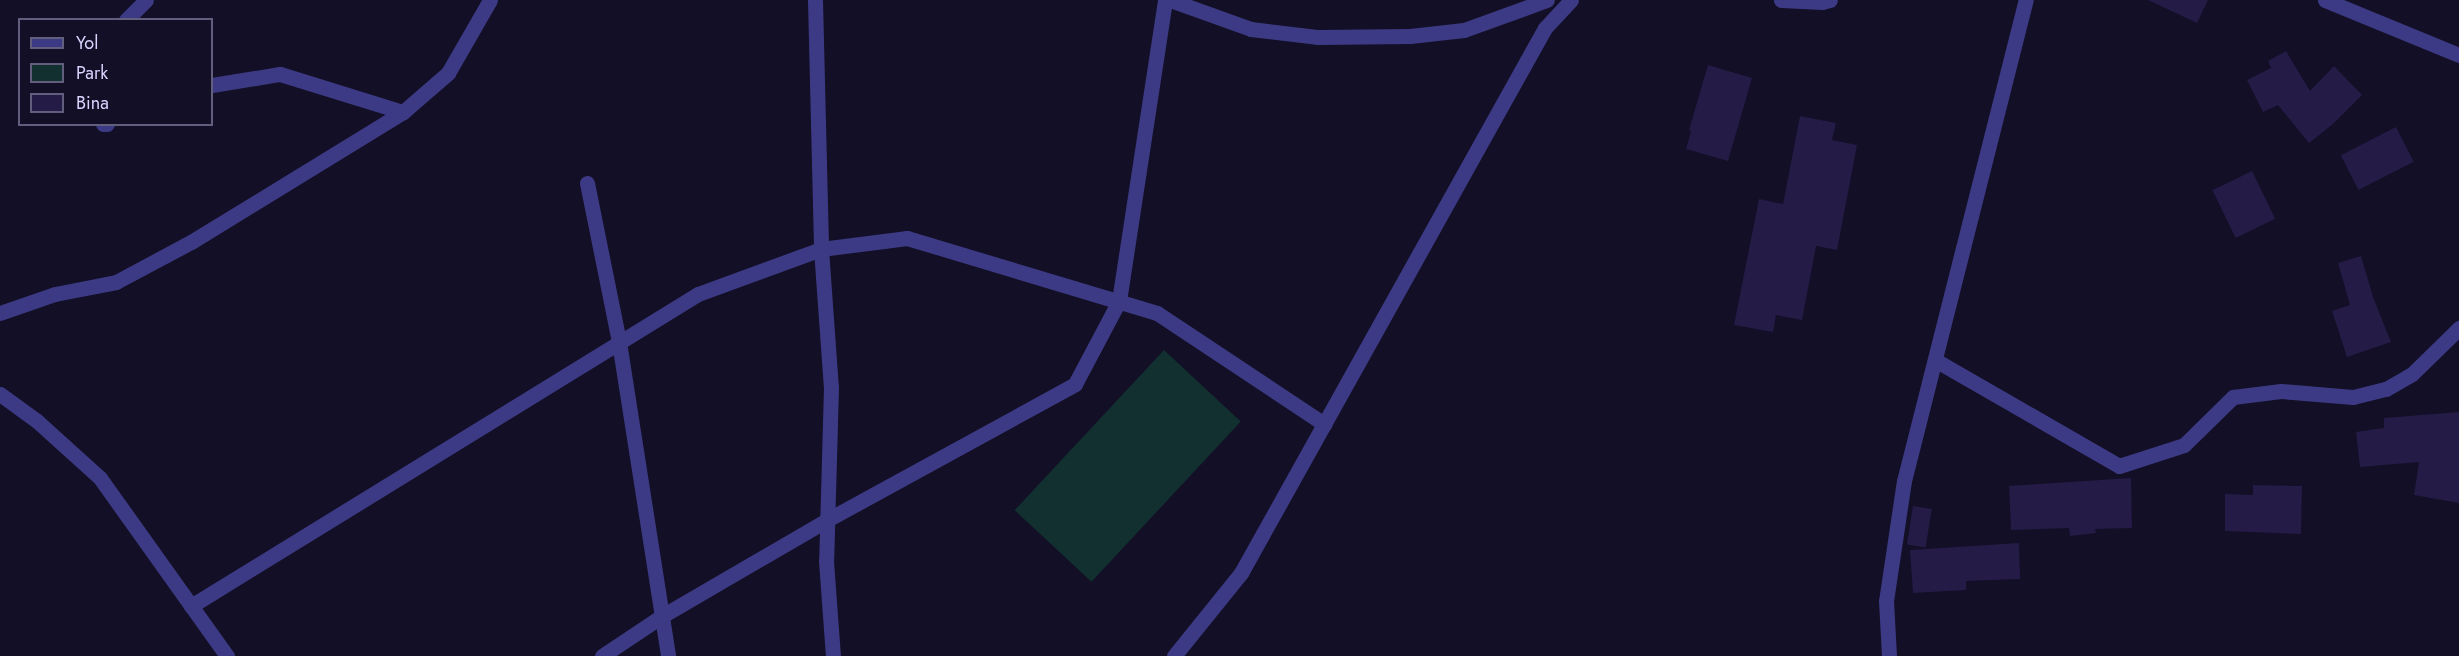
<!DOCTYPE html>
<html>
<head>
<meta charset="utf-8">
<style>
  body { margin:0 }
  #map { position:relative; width:2459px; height:656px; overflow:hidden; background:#130f26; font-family:Jost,sans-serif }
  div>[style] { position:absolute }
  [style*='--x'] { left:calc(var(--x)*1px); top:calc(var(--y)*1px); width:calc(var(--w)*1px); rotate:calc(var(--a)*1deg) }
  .green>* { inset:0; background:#12302f; transform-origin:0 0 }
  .building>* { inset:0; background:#241b47; transform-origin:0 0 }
  .street>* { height:15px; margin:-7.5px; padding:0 7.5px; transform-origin:7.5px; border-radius:7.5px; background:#3d3a85 }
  span { translate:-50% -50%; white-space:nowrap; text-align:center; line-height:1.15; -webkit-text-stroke:6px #130f26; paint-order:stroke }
  .legend { position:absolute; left:18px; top:18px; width:195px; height:108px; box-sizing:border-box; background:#130f26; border:2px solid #625e7d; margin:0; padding:8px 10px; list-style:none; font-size:18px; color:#d9d4ff }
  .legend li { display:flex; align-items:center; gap:12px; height:30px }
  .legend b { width:30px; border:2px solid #625e7d }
</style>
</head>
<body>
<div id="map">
  <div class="green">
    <i style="left:1164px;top:350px;width:105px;height:219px;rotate:43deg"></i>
  </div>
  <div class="building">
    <i style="clip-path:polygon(2148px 0,2208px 0,2197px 23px)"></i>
    <i style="clip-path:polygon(2286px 51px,2310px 91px,2334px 66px,2362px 95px,2333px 124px,2309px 143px,2278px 105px,2263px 112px,2247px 80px,2271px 68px,2268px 61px)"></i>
    <i style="clip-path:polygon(1708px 65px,1752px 78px,1728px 161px,1686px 149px,1691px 131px,1689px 130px)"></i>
    <i style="clip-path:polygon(1800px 116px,1836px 123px,1832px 140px,1857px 145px,1837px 250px,1816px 246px,1802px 320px,1776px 315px,1773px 332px,1734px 325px,1759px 199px,1783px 204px)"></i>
    <i style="left:2396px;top:127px;width:39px;height:62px;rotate:63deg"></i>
    <i style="left:2252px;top:171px;width:53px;height:44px;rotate:64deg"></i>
    <i style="clip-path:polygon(2361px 256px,2373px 297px,2391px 342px,2347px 357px,2332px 311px,2350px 305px,2338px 263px)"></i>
    <i style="clip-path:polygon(2459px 412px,2459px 503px,2414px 495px,2419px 462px,2360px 467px,2356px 432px,2384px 428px,2384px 418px)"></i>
    <i style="clip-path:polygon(2131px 478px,2132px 528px,2095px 529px,2096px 533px,2070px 536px,2069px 528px,2011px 530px,2009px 486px)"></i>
    <i style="clip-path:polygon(2253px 485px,2302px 486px,2301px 534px,2225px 531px,2225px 494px,2253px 495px)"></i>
    <i style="left:1913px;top:506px;width:19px;height:39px;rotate:9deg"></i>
    <i style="clip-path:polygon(2019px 543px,2020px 579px,1966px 581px,1966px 590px,1913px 593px,1910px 550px)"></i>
  </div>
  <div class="street">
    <i style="--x:815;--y:0;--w:249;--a:88.6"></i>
    <i style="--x:821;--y:249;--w:138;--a:85.9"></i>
    <i style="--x:831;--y:387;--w:174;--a:91.6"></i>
    <i style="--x:826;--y:561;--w:95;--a:85.8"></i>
    <i style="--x:1170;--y:0;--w:86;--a:19.7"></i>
    <i style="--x:1251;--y:29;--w:66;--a:6.9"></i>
    <i style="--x:1317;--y:37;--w:93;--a:-0.6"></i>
    <i style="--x:1410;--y:36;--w:54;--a:-6.3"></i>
    <i style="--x:1464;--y:30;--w:88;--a:-19.9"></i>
    <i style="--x:1781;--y:0;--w:41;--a:2.8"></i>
    <i style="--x:1822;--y:2;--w:8;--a:-14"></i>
    <i style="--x:2325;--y:0;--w:145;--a:22.3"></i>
    <i style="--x:126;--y:20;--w:28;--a:-45"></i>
    <i style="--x:212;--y:85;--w:69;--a:-9.2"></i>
    <i style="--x:280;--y:74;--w:129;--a:17.2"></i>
    <i style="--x:103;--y:124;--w:4;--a:0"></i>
    <i style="--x:587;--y:183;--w:162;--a:78.6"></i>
    <i style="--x:619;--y:342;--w:318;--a:81.1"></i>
    <i style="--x:0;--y:313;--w:58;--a:-19.1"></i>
    <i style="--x:55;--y:294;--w:62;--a:-11.1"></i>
    <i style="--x:116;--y:282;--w:85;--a:-28.1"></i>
    <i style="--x:191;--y:242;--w:249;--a:-31.5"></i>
    <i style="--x:403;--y:112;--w:60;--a:-40.9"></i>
    <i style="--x:448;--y:73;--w:84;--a:-60.1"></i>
    <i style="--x:1935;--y:360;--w:212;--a:29.9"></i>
    <i style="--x:2119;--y:466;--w:68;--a:-17.9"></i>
    <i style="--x:2184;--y:445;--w:69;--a:-44.4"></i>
    <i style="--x:2233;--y:397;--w:48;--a:-7.1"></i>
    <i style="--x:2281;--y:391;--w:72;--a:4.8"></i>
    <i style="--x:2353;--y:397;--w:34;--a:-14"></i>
    <i style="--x:2386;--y:389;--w:30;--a:-30"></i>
    <i style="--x:2412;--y:374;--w:66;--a:-44.4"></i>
    <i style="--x:0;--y:394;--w:46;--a:36.1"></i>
    <i style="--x:37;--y:421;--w:85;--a:42.1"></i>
    <i style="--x:100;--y:478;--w:219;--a:54.5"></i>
    <i style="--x:191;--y:606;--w:595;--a:-31.61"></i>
    <i style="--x:698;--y:294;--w:131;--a:-20.1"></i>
    <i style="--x:821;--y:249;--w:87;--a:-7.3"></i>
    <i style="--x:907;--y:238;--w:261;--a:16.7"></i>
    <i style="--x:1157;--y:313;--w:201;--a:33.6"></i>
    <i style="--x:602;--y:656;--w:72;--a:-33.7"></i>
    <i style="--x:662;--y:616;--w:191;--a:-30.2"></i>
    <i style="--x:827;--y:520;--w:283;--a:-28.7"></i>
    <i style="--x:1075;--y:384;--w:94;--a:-62.1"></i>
    <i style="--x:1119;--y:301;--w:304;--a:-81.3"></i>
    <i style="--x:1174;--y:656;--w:107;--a:-51.1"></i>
    <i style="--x:1241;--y:573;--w:624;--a:-60.85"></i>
    <i style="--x:1545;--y:28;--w:38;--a:-47"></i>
    <i style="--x:1889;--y:656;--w:55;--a:-93.1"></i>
    <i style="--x:1886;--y:601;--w:121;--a:-81.5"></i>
    <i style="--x:1904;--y:481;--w:496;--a:-75.8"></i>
  </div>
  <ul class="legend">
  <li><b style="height:8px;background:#3d3a85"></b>Yol</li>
  <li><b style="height:16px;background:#12302f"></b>Park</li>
  <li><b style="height:16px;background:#241b47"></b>Bina</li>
  </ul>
</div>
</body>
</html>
